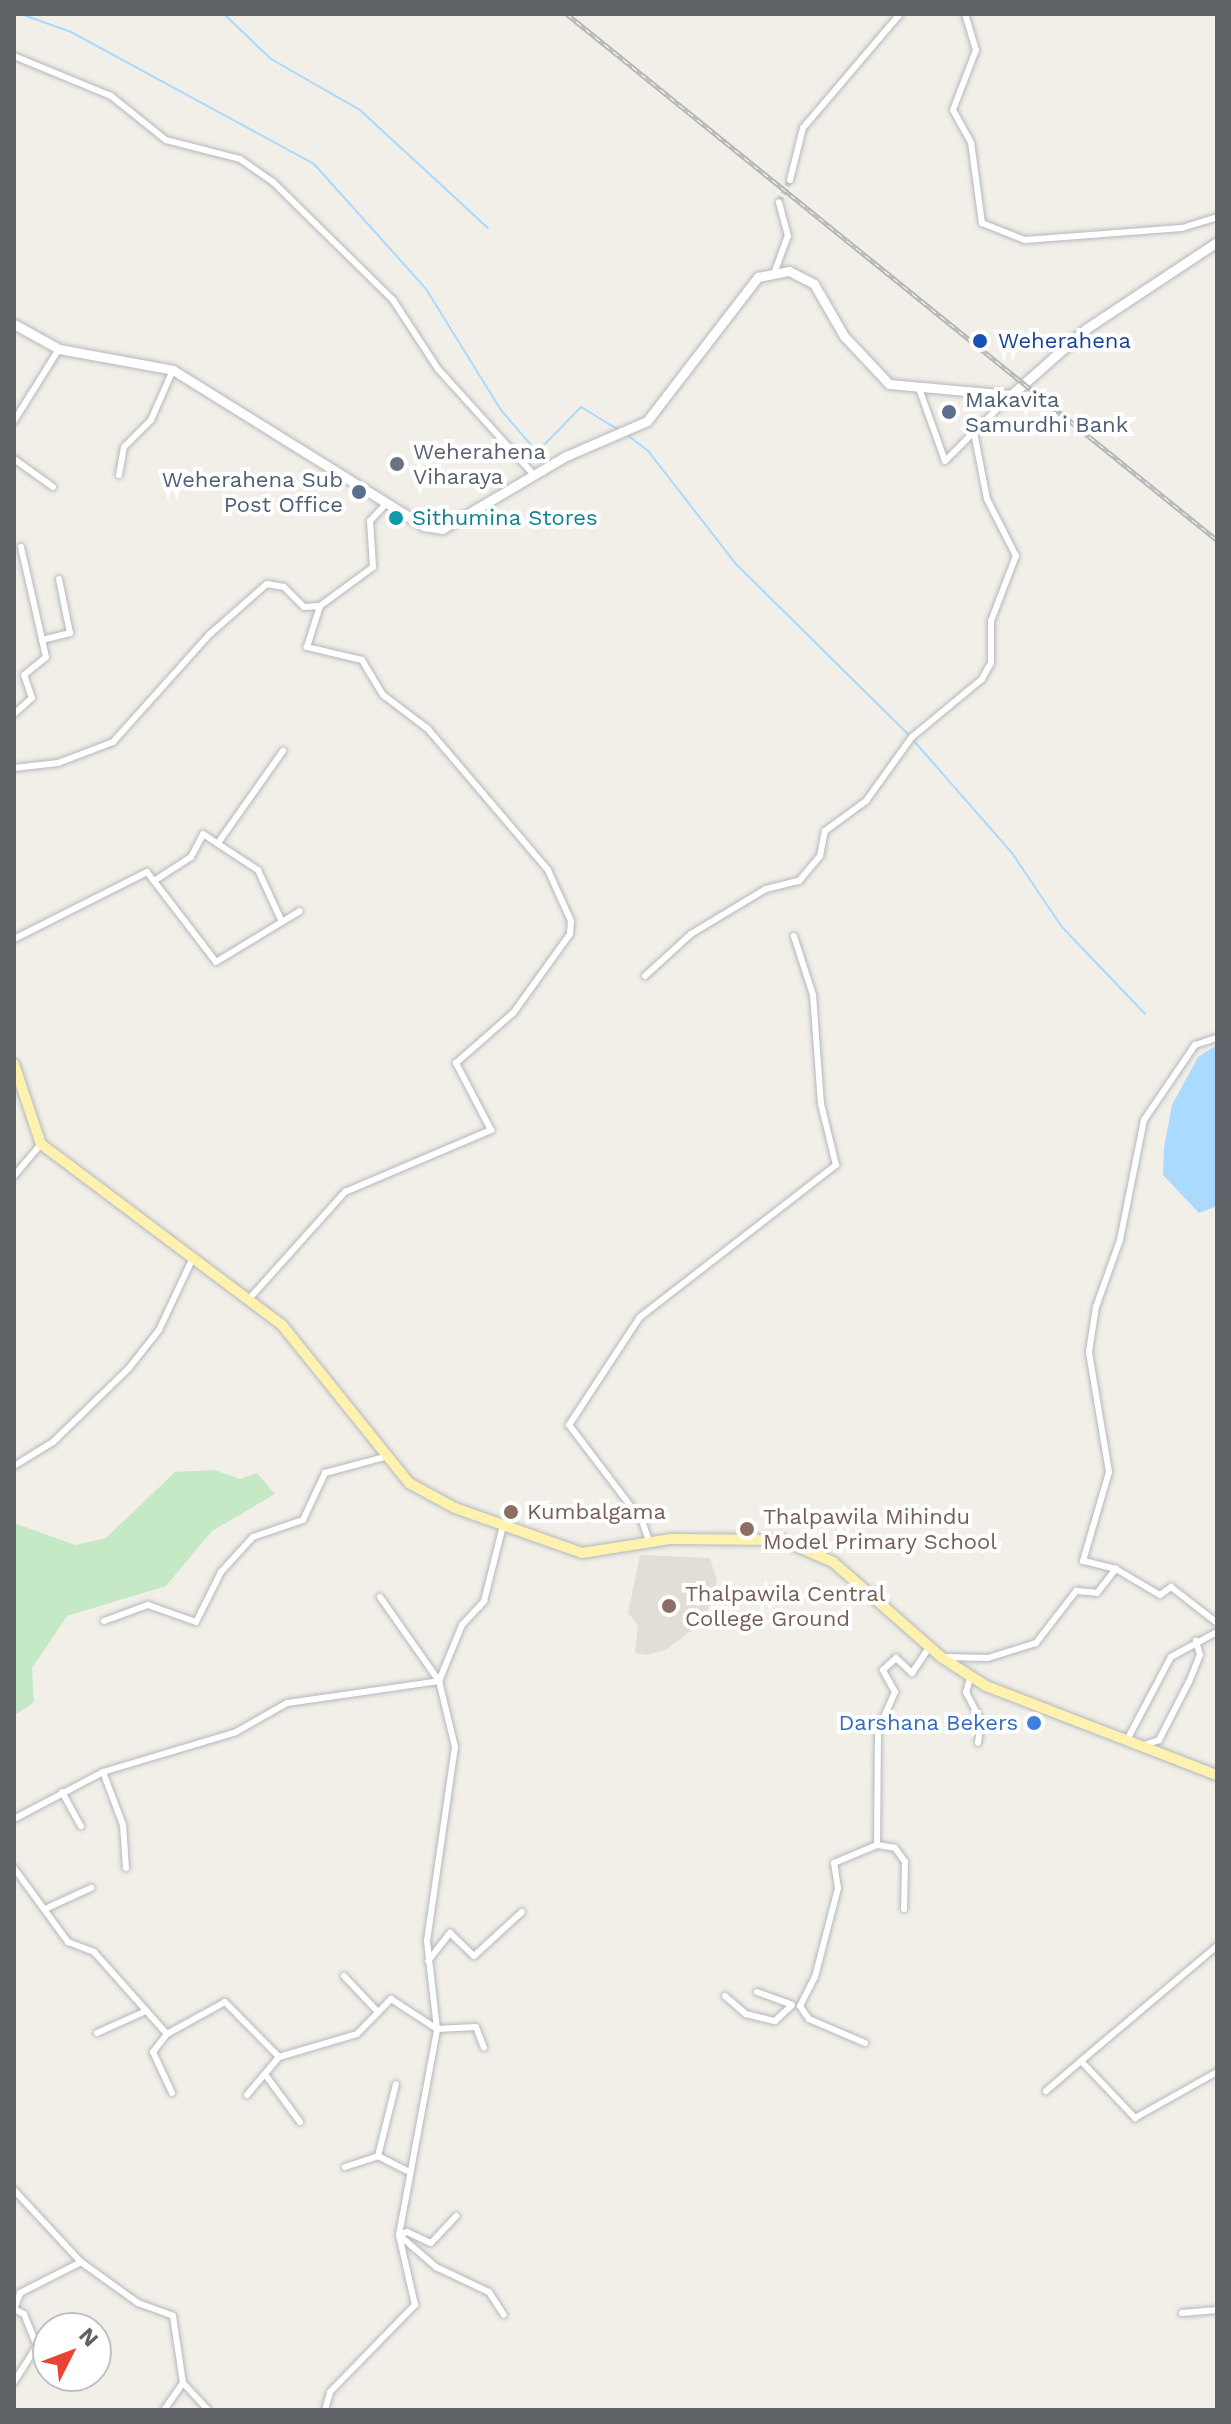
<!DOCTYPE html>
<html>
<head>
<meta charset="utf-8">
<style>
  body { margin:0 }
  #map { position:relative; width:1231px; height:2424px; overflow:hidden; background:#f1efe8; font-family:"Work Sans",sans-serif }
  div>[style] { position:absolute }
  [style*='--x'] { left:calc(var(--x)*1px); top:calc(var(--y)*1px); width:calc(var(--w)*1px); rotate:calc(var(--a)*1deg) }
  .education>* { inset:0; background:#e1ded6 }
  .green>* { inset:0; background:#c5e8c5 }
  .water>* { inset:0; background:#aadaff }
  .stream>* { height:2px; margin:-1px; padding:0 1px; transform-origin:1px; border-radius:1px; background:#aadaff }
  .street-tunnel>* { height:6px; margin-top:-3px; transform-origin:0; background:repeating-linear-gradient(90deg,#ccccc8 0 6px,transparent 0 9px) }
  .roads { filter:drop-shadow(0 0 2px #b5b8bc) drop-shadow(0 0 2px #b5b8bc) }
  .street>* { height:6px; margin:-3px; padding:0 3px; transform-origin:3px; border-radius:3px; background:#fff }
  .secondary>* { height:9px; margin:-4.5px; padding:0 4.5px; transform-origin:4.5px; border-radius:4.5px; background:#fff }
  .primary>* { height:10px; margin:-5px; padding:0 5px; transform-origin:5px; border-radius:5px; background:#fff2af }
  .rail>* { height:5px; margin-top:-2.5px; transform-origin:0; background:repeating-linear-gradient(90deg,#fff 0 6px,#b6b7b8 0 12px); box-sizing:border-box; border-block:2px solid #b6b7b8 }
  .dots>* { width:22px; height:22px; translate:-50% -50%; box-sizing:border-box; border:4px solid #fff; border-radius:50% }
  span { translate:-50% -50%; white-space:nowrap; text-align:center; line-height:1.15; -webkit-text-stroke:8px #fff; paint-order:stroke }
  .transit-label { font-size:22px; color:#164399 }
  .left { translate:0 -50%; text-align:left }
  .service-label { font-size:22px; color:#4e5e75 }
  .right { translate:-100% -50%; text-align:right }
  .worship-label { font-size:22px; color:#5b616d }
  .culture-label { font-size:22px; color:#0d838f }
  .education-label { font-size:22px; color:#785e54 }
  .shop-label { font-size:22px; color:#366cbe }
  .frame { position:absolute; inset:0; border:16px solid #5f6368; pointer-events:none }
  .north { position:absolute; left:32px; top:2312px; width:80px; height:80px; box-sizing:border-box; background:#fff; border:2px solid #bfc1c3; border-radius:50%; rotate:48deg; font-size:22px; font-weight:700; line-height:32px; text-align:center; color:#5f6368 }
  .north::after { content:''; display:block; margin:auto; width:28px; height:36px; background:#ea4335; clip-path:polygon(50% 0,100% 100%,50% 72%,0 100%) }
</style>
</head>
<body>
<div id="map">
  <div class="education">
    <i style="clip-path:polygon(640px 1555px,710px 1558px,717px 1581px,705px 1619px,666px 1650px,647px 1655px,635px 1653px,638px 1625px,628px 1613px)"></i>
  </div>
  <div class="green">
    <i style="clip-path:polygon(214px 1470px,240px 1479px,257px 1473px,275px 1494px,212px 1531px,166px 1586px,67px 1616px,32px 1668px,34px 1702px,14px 1716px,14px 1523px,75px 1545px,106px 1538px,175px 1472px)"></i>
  </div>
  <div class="water">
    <i style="clip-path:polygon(1217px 1045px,1217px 1206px,1199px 1213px,1163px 1175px,1164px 1148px,1172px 1105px,1198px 1057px)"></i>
  </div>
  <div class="stream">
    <i style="--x:21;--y:14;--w:53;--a:19.8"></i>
    <i style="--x:71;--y:32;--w:277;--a:28.5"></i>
    <i style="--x:314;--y:164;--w:168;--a:48.1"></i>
    <i style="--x:426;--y:289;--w:142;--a:58.2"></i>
    <i style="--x:501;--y:410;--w:55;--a:49.4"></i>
    <i style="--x:537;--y:452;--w:63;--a:-45.6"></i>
    <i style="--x:581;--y:407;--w:44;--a:31.2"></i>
    <i style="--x:224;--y:14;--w:65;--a:43.8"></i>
    <i style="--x:271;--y:59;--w:103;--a:29.8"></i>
    <i style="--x:360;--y:110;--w:174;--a:42.7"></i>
    <i style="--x:625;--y:433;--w:31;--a:38"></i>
    <i style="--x:649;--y:452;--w:142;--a:52.2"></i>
    <i style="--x:736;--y:564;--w:245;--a:44.7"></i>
    <i style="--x:914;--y:741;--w:149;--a:48.8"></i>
    <i style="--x:1012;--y:853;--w:89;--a:56"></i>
    <i style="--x:1062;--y:927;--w:120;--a:46.3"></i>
  </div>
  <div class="street-tunnel">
    <i style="--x:779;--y:202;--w:25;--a:-63"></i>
  </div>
  <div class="roads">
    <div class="street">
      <i style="--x:965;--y:14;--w:38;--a:73"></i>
      <i style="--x:976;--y:50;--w:64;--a:111"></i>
      <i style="--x:953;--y:110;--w:37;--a:61"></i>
      <i style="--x:971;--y:142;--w:82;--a:82.3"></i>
      <i style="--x:982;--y:223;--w:46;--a:21.6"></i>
      <i style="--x:1025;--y:240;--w:157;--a:-4.4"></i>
      <i style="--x:1182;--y:228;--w:37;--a:-17"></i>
      <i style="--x:14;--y:56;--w:105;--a:22.4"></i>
      <i style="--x:111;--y:96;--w:70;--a:38.7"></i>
      <i style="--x:166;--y:140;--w:76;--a:14.4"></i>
      <i style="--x:240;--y:159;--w:40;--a:34.9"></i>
      <i style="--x:273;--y:182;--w:168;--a:44.5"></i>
      <i style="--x:393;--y:300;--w:82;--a:56.9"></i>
      <i style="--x:438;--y:369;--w:143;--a:47.8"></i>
      <i style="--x:790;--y:180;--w:54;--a:-76"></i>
      <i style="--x:803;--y:128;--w:150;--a:-49.6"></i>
      <i style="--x:775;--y:271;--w:37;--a:-70"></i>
      <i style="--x:788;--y:236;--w:35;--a:-105"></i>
      <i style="--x:920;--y:391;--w:74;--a:70.3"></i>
      <i style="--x:945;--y:461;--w:92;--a:-45"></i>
      <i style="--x:14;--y:421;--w:85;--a:-58"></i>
      <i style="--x:14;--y:459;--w:48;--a:35.7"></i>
      <i style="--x:119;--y:475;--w:28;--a:-80"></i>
      <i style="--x:124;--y:447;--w:38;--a:-45"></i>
      <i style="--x:151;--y:420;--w:55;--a:-66.3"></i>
      <i style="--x:42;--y:640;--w:29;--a:-14"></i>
      <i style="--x:70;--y:633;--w:55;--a:-101.5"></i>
      <i style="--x:14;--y:714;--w:24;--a:-42"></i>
      <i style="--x:32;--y:698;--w:24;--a:-109"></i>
      <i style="--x:24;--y:675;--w:28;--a:-39"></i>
      <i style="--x:46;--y:657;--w:113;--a:-102.8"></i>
      <i style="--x:14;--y:768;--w:44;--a:-6.5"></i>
      <i style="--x:58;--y:763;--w:59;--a:-20.9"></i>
      <i style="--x:113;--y:742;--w:145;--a:-48.1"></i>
      <i style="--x:210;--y:634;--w:76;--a:-41.3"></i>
      <i style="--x:267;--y:584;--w:17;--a:10"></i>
      <i style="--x:284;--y:587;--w:28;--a:45"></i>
      <i style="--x:304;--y:607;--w:16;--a:-4"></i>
      <i style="--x:320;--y:606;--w:66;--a:-36.3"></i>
      <i style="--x:373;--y:567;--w:46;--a:-93.7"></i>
      <i style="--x:370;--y:521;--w:25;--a:-47"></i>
      <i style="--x:218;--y:843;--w:113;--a:-54.8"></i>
      <i style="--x:154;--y:881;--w:44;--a:-33"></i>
      <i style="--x:191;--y:857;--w:26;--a:-62"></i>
      <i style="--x:203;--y:834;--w:66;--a:33.2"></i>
      <i style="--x:258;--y:870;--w:57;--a:65.2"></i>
      <i style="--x:14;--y:939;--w:149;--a:-26.7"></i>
      <i style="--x:147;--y:872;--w:113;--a:52.5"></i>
      <i style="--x:216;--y:962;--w:98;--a:-31.3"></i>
      <i style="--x:645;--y:976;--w:62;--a:-42.4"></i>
      <i style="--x:691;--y:934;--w:87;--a:-31"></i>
      <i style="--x:766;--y:889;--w:34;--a:-14"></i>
      <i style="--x:799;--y:881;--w:33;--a:-50"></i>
      <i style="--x:820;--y:856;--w:25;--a:-79"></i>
      <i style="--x:825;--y:831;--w:51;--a:-36.2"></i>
      <i style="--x:866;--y:801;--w:79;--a:-54.3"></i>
      <i style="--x:912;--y:737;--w:91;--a:-39.6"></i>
      <i style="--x:982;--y:679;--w:18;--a:-61"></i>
      <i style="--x:991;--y:663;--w:42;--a:-90"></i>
      <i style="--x:991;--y:621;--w:70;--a:-69"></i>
      <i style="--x:1016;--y:556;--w:64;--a:-117"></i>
      <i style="--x:987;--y:499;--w:73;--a:-101"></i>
      <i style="--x:14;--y:1176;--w:42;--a:-49.8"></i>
      <i style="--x:249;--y:1299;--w:144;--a:-48.1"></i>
      <i style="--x:345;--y:1192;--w:159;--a:-23"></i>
      <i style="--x:491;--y:1130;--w:76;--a:-117.6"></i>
      <i style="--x:456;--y:1063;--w:77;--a:-41.3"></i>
      <i style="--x:514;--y:1012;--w:96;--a:-54.3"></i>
      <i style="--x:570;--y:934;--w:13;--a:-86"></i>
      <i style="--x:571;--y:921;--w:56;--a:-114.3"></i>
      <i style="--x:548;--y:870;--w:185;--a:-130.4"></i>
      <i style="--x:428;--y:729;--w:56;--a:-142.9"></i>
      <i style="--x:383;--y:695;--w:41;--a:-121"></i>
      <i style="--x:362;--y:660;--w:57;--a:-166.7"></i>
      <i style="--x:307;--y:647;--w:43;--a:-72.4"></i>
      <i style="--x:14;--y:1466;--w:46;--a:-31.6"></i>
      <i style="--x:53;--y:1442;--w:106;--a:-44.2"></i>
      <i style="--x:129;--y:1368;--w:48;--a:-51.7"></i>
      <i style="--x:159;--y:1330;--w:75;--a:-64.8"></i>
      <i style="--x:649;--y:1541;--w:21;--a:-109"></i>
      <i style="--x:642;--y:1521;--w:121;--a:-127.2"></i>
      <i style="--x:569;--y:1425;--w:129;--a:-56.7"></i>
      <i style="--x:640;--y:1317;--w:248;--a:-37.8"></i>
      <i style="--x:836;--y:1165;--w:63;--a:-103.8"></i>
      <i style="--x:821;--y:1104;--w:109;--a:-94.2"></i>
      <i style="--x:813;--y:995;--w:62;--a:-107.9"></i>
      <i style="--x:1116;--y:1569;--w:34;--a:-166"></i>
      <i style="--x:1083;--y:1561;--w:93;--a:-73.7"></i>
      <i style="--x:1109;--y:1472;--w:122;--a:-99.5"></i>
      <i style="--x:1089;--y:1352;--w:46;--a:-81.2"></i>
      <i style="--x:1096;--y:1307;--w:71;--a:-70.3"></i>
      <i style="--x:1120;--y:1240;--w:122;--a:-78.7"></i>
      <i style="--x:1144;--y:1120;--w:91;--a:-55.8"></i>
      <i style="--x:1195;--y:1045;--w:23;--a:-18"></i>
      <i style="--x:380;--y:1597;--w:103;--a:54.9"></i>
      <i style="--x:104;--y:1621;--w:47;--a:-20"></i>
      <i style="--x:148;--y:1605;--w:51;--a:19.5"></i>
      <i style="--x:196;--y:1622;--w:56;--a:-63.4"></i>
      <i style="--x:221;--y:1572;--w:47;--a:-47.6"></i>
      <i style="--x:253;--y:1537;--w:53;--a:-18.8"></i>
      <i style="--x:303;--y:1520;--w:52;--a:-64.9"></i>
      <i style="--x:325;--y:1473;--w:65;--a:-15.1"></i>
      <i style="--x:945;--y:1657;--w:43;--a:1.3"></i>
      <i style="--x:988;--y:1658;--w:50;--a:-17.4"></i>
      <i style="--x:1036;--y:1643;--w:66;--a:-52.4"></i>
      <i style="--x:1076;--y:1591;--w:21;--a:5"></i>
      <i style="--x:1097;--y:1593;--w:31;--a:-52"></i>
      <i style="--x:1116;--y:1569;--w:51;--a:30.6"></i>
      <i style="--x:1160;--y:1595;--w:14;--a:-36"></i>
      <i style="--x:1171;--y:1587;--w:58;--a:38"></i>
      <i style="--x:971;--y:1675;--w:18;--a:106"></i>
      <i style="--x:966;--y:1692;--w:33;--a:63"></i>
      <i style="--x:981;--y:1721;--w:22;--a:98"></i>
      <i style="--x:1127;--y:1740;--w:94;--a:-62.1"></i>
      <i style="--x:1171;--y:1657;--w:52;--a:-28.5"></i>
      <i style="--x:1144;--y:1745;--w:16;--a:-18"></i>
      <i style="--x:1159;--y:1740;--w:65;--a:-62.7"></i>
      <i style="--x:1189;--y:1682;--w:29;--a:-68"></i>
      <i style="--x:1200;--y:1655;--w:15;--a:-106"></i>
      <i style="--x:103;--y:1772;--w:57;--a:69.3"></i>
      <i style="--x:123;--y:1825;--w:43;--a:86"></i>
      <i style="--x:62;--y:1792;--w:39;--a:61"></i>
      <i style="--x:14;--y:1819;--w:101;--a:-27.8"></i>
      <i style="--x:103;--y:1772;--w:139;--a:-16.7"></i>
      <i style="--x:236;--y:1732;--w:59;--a:-29.6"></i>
      <i style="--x:287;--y:1703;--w:154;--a:-8.2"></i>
      <i style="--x:877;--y:1845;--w:18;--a:9"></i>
      <i style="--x:895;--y:1848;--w:17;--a:54"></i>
      <i style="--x:905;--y:1862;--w:47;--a:91.2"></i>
      <i style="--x:14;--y:1868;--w:92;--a:53.9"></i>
      <i style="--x:68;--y:1942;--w:28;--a:21"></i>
      <i style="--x:94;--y:1952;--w:110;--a:48.3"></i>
      <i style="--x:167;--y:2034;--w:66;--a:-28.9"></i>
      <i style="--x:225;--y:2002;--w:77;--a:45.5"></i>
      <i style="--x:279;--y:2057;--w:81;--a:-16.4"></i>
      <i style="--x:357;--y:2034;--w:49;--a:-45.8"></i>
      <i style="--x:391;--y:1999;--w:55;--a:33.1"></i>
      <i style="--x:437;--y:2029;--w:39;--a:-3"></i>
      <i style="--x:476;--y:2027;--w:22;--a:69"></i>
      <i style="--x:45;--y:1909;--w:51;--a:-24.5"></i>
      <i style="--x:1217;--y:1946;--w:178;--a:139.8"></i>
      <i style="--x:1081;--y:2061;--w:79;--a:46.5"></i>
      <i style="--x:1135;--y:2118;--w:94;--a:-29.3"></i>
      <i style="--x:428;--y:1961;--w:36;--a:-52"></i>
      <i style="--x:450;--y:1933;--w:33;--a:44"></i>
      <i style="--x:474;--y:1956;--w:65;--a:-42.5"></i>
      <i style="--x:344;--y:1976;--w:50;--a:46.6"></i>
      <i style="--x:757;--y:1992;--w:37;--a:20"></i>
      <i style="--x:725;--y:1996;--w:28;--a:41"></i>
      <i style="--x:746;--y:2014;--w:30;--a:14"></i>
      <i style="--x:775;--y:2021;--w:23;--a:-43"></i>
      <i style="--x:97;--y:2033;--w:54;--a:-24.2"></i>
      <i style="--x:167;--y:2034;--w:23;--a:128"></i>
      <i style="--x:153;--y:2052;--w:45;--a:65.1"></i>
      <i style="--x:865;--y:2043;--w:61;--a:-156.8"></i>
      <i style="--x:809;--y:2019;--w:16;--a:-125"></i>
      <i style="--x:800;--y:2006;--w:33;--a:-63"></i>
      <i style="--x:815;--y:1977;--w:92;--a:-75.5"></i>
      <i style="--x:838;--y:1888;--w:25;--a:-99"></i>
      <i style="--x:834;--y:1863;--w:47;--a:-22.7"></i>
      <i style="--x:877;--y:1845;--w:115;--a:-89.5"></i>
      <i style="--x:878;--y:1730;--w:42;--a:-65.9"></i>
      <i style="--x:895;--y:1692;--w:25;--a:-119"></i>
      <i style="--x:883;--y:1670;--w:18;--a:-43"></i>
      <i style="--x:896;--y:1658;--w:22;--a:43"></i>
      <i style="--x:912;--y:1673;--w:32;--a:-56"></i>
      <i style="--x:267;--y:2077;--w:56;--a:53.7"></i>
      <i style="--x:1046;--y:2091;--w:46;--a:-40.6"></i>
      <i style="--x:247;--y:2095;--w:50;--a:-49.9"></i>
      <i style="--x:378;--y:2156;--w:74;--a:-76"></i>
      <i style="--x:345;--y:2167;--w:35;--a:-18"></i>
      <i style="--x:378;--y:2156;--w:33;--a:27"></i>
      <i style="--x:14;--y:2190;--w:98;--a:47.1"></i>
      <i style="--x:81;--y:2262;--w:70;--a:35.7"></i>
      <i style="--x:138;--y:2303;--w:37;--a:20"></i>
      <i style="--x:173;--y:2316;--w:68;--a:81.5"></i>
      <i style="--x:183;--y:2383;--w:37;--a:47"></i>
      <i style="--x:399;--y:2235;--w:49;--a:40.9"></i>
      <i style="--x:436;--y:2267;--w:59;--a:25.3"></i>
      <i style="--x:489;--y:2292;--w:27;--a:57"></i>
      <i style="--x:399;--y:2235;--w:9;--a:-21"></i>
      <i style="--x:407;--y:2232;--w:26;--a:25"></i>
      <i style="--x:431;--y:2243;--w:37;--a:-47"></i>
      <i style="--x:14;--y:2309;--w:11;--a:27"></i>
      <i style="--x:24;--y:2314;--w:35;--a:68"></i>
      <i style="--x:37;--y:2346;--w:43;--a:122.6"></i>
      <i style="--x:14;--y:2309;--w:17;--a:-69"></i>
      <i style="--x:20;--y:2293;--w:68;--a:-26.9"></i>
      <i style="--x:1182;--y:2313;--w:35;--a:-5"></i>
      <i style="--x:164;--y:2410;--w:33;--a:-55"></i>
      <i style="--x:325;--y:2410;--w:19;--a:-74"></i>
      <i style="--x:330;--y:2392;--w:122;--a:-45.7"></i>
      <i style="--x:415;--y:2305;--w:72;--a:-102.9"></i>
      <i style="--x:399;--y:2235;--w:209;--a:-79.5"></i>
      <i style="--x:437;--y:2029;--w:89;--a:-96.5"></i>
      <i style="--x:427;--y:1941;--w:196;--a:-81.8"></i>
      <i style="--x:455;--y:1747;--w:68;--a:-103.6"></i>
      <i style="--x:439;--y:1681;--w:61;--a:-67.7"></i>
      <i style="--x:462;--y:1625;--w:33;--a:-47"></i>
      <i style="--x:484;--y:1601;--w:77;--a:-75.8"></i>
    </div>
    <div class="secondary">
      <i style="--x:14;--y:324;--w:51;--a:29.1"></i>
      <i style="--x:59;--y:349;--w:116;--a:10.4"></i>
      <i style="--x:173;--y:370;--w:296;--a:31.9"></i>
      <i style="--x:424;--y:526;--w:18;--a:9"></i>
      <i style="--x:442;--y:529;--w:144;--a:-30.5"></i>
      <i style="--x:566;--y:456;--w:88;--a:-23.4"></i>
      <i style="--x:647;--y:421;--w:182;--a:-52.4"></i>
      <i style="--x:758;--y:277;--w:32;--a:-11"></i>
      <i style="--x:789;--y:271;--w:28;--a:27"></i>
      <i style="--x:814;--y:284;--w:60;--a:60"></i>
      <i style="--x:844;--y:336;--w:66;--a:46.8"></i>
      <i style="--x:889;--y:384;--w:122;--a:5.2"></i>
      <i style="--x:1011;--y:395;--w:101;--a:-41.4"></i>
      <i style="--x:1087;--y:328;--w:156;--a:-33.5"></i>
    </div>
    <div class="primary">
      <i style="--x:14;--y:1064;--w:84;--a:71.4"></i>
      <i style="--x:41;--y:1144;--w:301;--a:36.9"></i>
      <i style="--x:282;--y:1325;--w:203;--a:51.2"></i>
      <i style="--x:409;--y:1483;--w:52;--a:28.5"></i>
      <i style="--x:455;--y:1508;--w:135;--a:19.5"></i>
      <i style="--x:582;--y:1553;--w:89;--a:-9"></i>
      <i style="--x:670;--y:1539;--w:112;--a:0.5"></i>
      <i style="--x:782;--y:1540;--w:56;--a:23.3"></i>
      <i style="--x:833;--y:1562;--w:144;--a:41.3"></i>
      <i style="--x:941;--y:1657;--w:54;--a:32.8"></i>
      <i style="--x:986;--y:1686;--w:248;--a:21.1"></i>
    </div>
  </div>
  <div class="rail">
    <i style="--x:567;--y:14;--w:836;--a:38.98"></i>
  </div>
  <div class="dots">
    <i style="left:980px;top:341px;background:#1a4fb4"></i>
    <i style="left:949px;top:412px;background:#5c6f8a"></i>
    <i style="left:397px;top:464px;background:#6b7280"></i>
    <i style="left:359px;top:492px;background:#5c6f8a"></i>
    <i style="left:396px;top:518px;background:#0f9aa8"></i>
    <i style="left:511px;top:1512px;background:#8d6e63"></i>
    <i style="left:747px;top:1529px;background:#8d6e63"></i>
    <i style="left:669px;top:1606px;background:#8d6e63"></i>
    <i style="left:1034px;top:1723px;background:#3f7fe0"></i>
  </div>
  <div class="transit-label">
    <span class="left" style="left:998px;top:341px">Weherahena</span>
  </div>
  <div class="service-label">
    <span class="left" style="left:965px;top:412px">Makavita<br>Samurdhi Bank</span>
    <span class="right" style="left:343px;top:492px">Weherahena Sub<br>Post Office</span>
  </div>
  <div class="worship-label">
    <span class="left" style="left:413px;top:464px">Weherahena<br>Viharaya</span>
  </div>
  <div class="culture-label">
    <span class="left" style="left:412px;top:518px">Sithumina Stores</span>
  </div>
  <div class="education-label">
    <span class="left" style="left:527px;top:1512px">Kumbalgama</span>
    <span class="left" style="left:763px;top:1529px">Thalpawila Mihindu<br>Model Primary School</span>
    <span class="left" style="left:685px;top:1606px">Thalpawila Central<br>College Ground</span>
  </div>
  <div class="shop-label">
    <span class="right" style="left:1018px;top:1723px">Darshana Bekers</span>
  </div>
  <div class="frame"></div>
  <div class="north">N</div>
</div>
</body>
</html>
